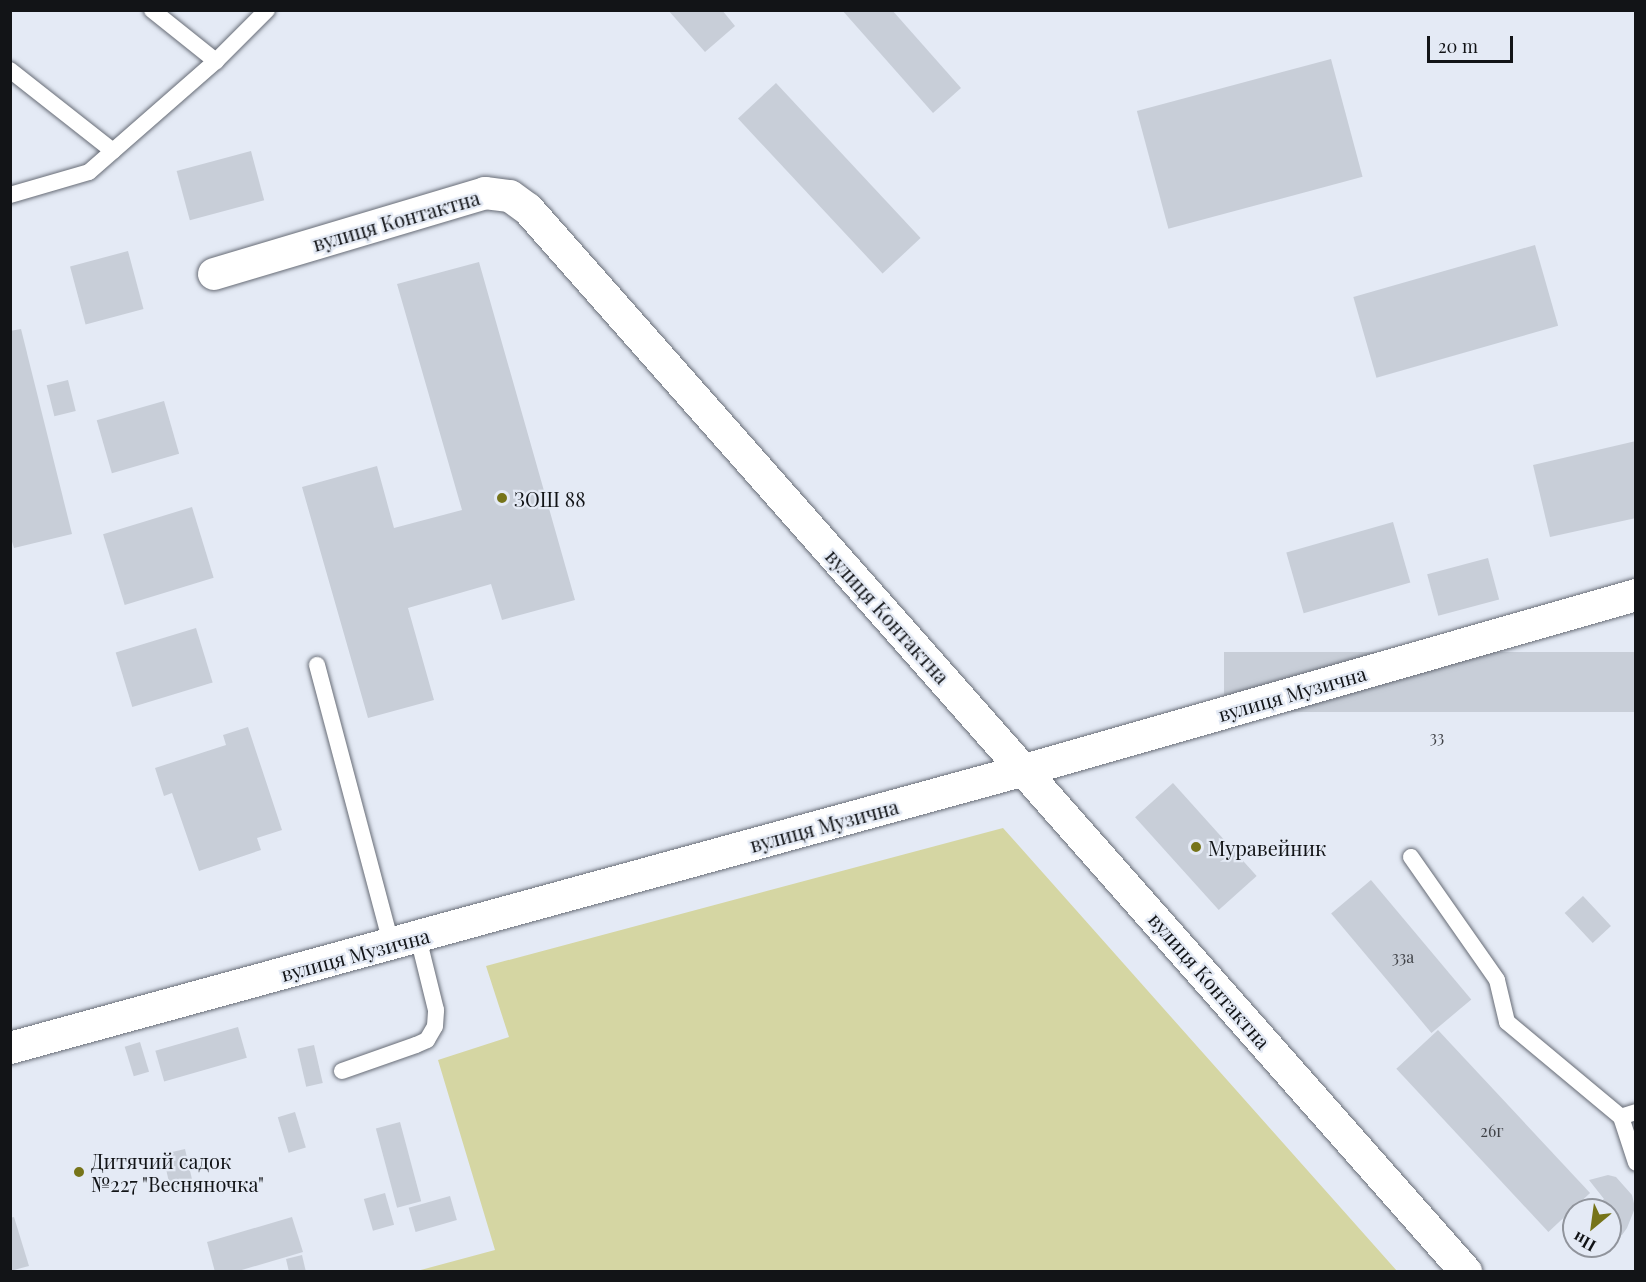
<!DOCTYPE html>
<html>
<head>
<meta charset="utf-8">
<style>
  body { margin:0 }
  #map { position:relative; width:1646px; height:1282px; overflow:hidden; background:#e4eaf5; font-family:"Playfair Display",serif }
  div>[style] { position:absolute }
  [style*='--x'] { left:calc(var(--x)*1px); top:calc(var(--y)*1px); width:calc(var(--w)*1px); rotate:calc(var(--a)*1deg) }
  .green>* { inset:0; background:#d5d6a3 }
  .building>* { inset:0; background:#c8ced8; transform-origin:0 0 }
  .roads { filter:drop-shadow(0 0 2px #676c76) drop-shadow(0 0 2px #676c76) }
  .lane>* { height:16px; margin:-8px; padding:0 8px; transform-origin:8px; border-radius:8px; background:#fff }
  .street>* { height:32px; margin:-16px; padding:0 16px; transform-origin:16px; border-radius:16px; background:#fff }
  .dots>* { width:16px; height:16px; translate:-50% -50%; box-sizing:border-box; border:3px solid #e4eaf5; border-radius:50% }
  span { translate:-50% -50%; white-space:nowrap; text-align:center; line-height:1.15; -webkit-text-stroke:4.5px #e4eaf5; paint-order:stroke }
  .number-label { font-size:16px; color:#404247 }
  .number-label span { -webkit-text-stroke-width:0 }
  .street-label { font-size:20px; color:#121417 }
  .poi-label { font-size:20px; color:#121417 }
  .left { translate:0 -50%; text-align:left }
  .frame { position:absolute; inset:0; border:12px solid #121417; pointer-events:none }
  .north { position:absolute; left:1562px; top:1198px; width:60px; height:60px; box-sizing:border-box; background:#e4eaf5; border:2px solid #90949c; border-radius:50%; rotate:209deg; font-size:16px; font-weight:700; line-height:24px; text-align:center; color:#121417 }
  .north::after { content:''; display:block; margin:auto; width:21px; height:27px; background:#767419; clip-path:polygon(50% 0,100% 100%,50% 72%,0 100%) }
  .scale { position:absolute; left:1427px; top:36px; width:86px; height:27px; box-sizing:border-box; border:3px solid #121417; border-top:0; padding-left:8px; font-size:18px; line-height:21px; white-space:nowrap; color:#121417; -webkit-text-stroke:4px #e4eaf5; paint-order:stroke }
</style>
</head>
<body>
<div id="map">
  <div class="green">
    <i style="clip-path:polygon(1003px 828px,1397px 1271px,417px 1271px,495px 1250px,438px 1060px,509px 1037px,486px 966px)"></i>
  </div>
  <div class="building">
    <i style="clip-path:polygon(668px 10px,722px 10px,735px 26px,705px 52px)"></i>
    <i style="clip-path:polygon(842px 10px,892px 10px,961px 88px,933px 113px)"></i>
    <i style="left:1331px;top:59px;width:122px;height:201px;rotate:75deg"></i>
    <i style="left:776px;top:83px;width:212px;height:52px;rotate:47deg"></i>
    <i style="left:251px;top:151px;width:51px;height:77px;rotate:75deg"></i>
    <i style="left:1535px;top:245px;width:84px;height:189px;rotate:74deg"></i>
    <i style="left:128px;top:251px;width:60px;height:60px;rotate:75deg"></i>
    <i style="clip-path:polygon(479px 262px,575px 600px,502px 620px,491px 584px,408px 608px,434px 700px,368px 718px,302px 487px,377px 466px,394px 528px,462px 510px,397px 284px)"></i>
    <i style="clip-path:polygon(21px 329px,72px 534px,14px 548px,10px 535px,10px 331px)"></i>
    <i style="left:68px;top:380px;width:32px;height:22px;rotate:76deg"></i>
    <i style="left:164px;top:401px;width:55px;height:70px;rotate:74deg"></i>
    <i style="clip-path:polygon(1636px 441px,1636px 518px,1550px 537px,1533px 465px)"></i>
    <i style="left:192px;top:507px;width:74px;height:93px;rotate:73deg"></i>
    <i style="left:1393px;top:522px;width:63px;height:111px;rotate:74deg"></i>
    <i style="left:1488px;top:558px;width:43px;height:63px;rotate:75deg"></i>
    <i style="left:196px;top:628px;width:57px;height:84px;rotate:73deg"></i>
    <i style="left:1636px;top:652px;width:60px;height:412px;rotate:90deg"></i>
    <i style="clip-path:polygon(248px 727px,282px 830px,257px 838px,261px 850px,199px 871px,172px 793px,164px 796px,155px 768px,226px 745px,223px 735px)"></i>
    <i style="left:1173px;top:783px;width:125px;height:51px;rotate:48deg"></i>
    <i style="left:1371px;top:880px;width:156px;height:52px;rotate:50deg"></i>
    <i style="left:1583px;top:896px;width:41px;height:25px;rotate:47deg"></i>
    <i style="left:238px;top:1027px;width:32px;height:86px;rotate:74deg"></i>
    <i style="left:1438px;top:1030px;width:223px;height:57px;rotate:47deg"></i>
    <i style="left:140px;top:1042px;width:31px;height:16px;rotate:73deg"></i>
    <i style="left:314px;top:1045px;width:39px;height:17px;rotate:77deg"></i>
    <i style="left:295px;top:1112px;width:37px;height:18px;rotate:73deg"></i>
    <i style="left:400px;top:1122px;width:82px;height:25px;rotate:75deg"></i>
    <i style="left:185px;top:1149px;width:37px;height:23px;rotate:77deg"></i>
    <i style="clip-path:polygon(1608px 1175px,1616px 1177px,1632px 1195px,1635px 1208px,1627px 1228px,1622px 1235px,1616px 1238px,1610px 1239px,1610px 1210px,1589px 1210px,1604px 1199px,1589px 1180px)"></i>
    <i style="left:385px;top:1193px;width:33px;height:22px;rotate:74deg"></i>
    <i style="left:450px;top:1196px;width:25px;height:43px;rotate:74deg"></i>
    <i style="clip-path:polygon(14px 1217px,29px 1266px,10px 1271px,10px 1218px)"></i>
    <i style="clip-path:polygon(292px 1217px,303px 1252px,235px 1272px,215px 1272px,207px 1242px)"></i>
    <i style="clip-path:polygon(302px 1255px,306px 1272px,289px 1272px,286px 1259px)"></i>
  </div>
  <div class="roads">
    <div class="lane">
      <i style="--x:152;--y:10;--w:82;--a:38.6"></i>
      <i style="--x:10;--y:70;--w:131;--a:38.2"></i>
      <i style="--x:10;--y:195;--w:82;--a:-16.2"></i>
      <i style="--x:89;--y:172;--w:169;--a:-41.2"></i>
      <i style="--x:216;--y:61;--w:72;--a:-45"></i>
      <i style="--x:317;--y:665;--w:289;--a:75.1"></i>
      <i style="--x:1411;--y:857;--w:150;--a:55"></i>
      <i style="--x:1497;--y:980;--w:43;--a:76.6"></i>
      <i style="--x:1507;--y:1022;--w:148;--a:39.8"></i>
      <i style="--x:342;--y:1071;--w:78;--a:-19.4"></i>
      <i style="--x:416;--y:1045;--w:12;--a:-24"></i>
      <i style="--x:427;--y:1040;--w:16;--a:-60"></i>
      <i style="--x:435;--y:1026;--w:16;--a:-86"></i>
      <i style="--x:436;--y:1010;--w:75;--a:-103.9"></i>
      <i style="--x:1636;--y:1112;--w:16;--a:162"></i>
      <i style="--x:1621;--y:1117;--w:48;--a:71.9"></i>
    </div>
    <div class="street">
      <i style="--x:214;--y:274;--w:283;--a:-16.6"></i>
      <i style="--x:485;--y:193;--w:25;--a:7"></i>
      <i style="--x:510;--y:196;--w:22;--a:36"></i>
      <i style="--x:528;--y:209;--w:1418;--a:48.57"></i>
      <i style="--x:10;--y:1048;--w:1052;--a:-15.32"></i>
      <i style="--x:1025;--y:770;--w:636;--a:-15.98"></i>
    </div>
  </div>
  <div class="dots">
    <i style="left:502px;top:498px;background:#767419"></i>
    <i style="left:1196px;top:847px;background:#767419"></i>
    <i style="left:79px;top:1172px;background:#767419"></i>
  </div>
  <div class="number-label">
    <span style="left:1437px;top:737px">33</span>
    <span style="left:1403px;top:957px">33а</span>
    <span style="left:1492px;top:1131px">26г</span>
  </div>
  <div class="street-label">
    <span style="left:396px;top:220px;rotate:-16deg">вулиця Контактна</span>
    <span style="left:888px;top:616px;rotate:48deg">вулиця Контактна</span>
    <span style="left:1292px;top:693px;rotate:-16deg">вулиця Музична</span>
    <span style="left:824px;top:825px;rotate:-15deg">вулиця Музична</span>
    <span style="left:355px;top:954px;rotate:-15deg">вулиця Музична</span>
    <span style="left:1210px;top:980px;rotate:49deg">вулиця Контактна</span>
  </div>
  <div class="poi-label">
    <span class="left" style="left:514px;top:498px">ЗОШ 88</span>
    <span class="left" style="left:1208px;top:847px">Муравейник</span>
    <span class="left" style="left:91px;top:1172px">Дитячий садок<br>№227 "Весняночка"</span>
  </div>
  <div class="frame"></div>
  <div class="north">Пн</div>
  <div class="scale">20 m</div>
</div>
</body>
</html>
